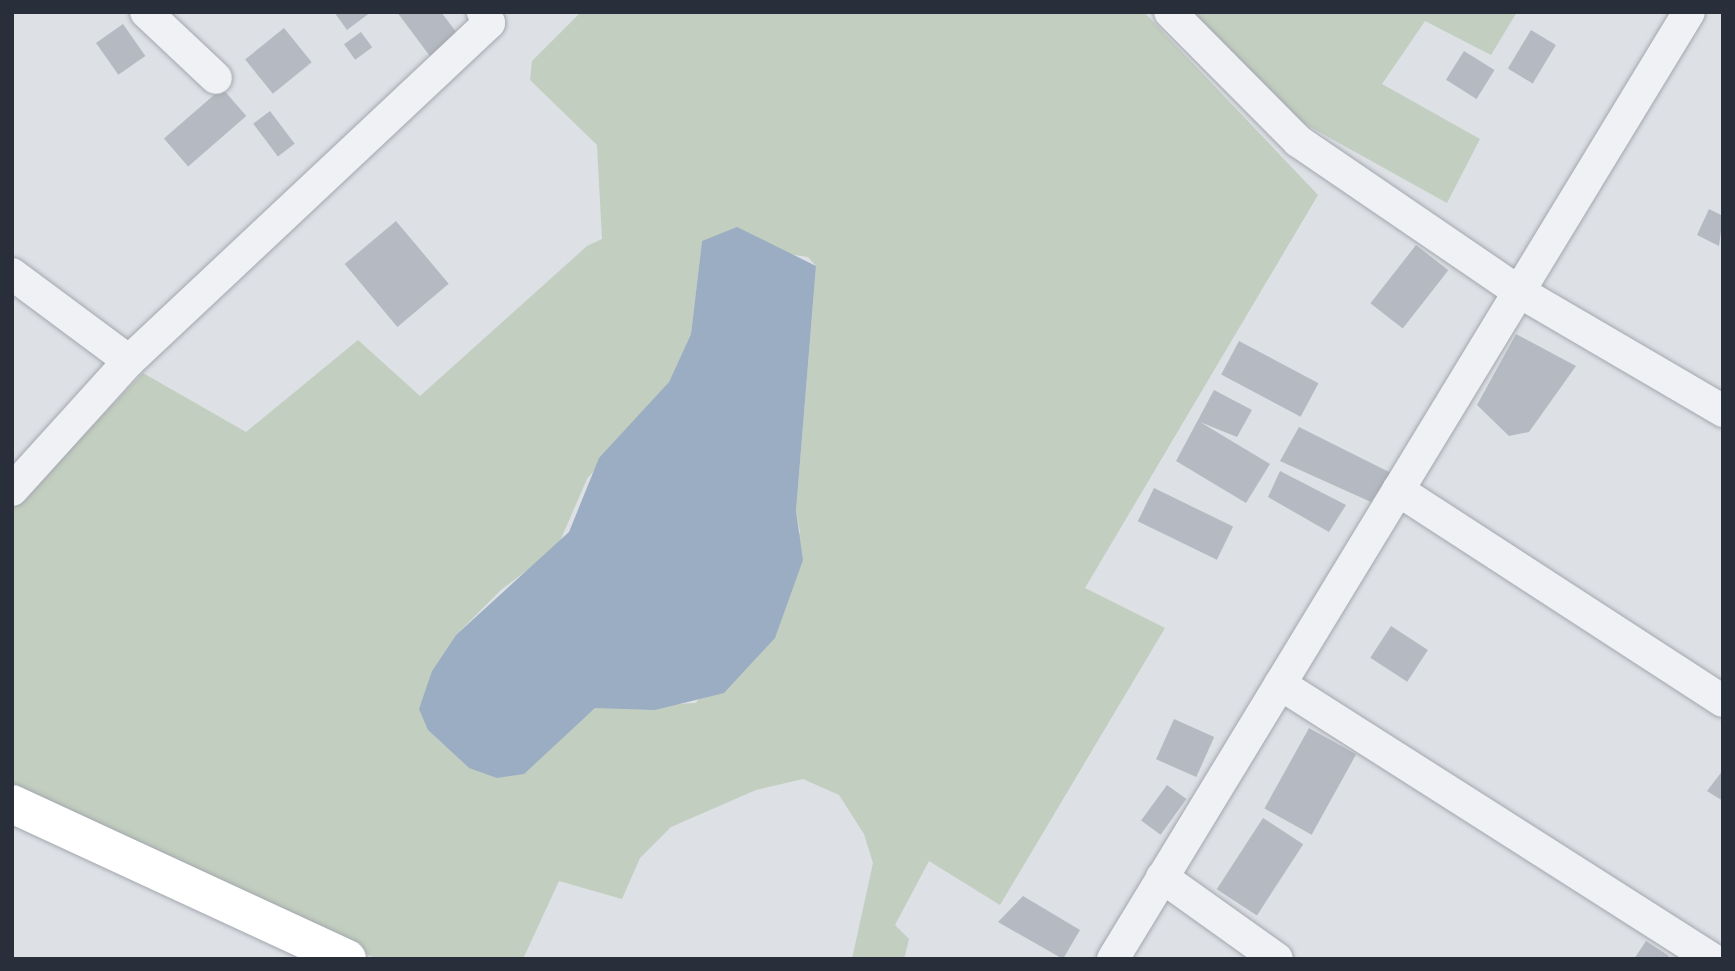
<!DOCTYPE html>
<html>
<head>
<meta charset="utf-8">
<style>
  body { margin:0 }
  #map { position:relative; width:1735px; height:971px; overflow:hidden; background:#dde0e5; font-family:Raleway,sans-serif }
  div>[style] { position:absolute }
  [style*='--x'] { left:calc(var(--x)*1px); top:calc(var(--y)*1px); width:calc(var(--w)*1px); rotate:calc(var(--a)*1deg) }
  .green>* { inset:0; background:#c2cebf }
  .water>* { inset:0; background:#9badc2 }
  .building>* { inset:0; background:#b5b9c1; transform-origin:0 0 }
  .roads { filter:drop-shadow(0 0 2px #a3a7ae) drop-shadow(0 0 2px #a3a7ae) }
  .street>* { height:32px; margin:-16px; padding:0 16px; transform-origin:16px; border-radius:16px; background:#eff1f4 }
  .secondary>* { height:38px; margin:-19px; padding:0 19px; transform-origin:19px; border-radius:19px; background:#fff }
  span { translate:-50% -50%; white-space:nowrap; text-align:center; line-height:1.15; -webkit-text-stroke:5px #eceff3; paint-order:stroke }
  .frame { position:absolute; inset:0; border:14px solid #282e3a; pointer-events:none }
</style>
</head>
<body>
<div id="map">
  <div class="green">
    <i style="clip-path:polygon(evenodd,581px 12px,1144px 12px,1318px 195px,1085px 588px,1165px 628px,1000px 905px,929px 861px,895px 925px,909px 939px,904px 959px,852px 959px,873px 863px,864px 834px,839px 795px,803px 779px,756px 790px,671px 827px,640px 858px,622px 899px,559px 881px,523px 959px,377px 959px,12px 786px,12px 509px,143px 373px,246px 432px,358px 340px,420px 396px,587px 246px,602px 239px,597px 145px,530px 80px,532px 61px,581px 12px,702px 241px,808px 257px,816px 266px,796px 511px,800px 532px,696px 703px,595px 708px,563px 735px,469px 768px,428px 730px,432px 671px,456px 635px,502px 589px,557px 548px,587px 479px,669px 382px,691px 334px,702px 241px)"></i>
    <i style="clip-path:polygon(1189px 12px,1517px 12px,1491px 55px,1425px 21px,1382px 84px,1480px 139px,1447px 203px,1303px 123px)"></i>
  </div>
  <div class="water">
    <i style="clip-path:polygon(737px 227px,816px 266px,796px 511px,803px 560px,775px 638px,724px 693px,655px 710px,595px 708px,524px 774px,497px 778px,469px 768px,428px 730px,419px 709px,432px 671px,456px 635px,569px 532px,599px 458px,669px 382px,691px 334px,702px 241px)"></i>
  </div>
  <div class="building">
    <i style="clip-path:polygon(334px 12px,371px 12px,347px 30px)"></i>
    <i style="clip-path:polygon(397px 12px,441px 12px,466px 45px,438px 67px)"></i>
    <i style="left:123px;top:24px;width:39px;height:33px;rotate:55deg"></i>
    <i style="left:284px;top:28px;width:44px;height:50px;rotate:51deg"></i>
    <i style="left:1531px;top:30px;width:29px;height:45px;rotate:31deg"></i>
    <i style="left:361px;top:32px;width:19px;height:21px;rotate:54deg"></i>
    <i style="left:1464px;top:51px;width:36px;height:34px;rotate:32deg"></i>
    <i style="left:222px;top:88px;width:37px;height:77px;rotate:49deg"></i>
    <i style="left:270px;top:111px;width:41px;height:21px;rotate:53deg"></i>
    <i style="clip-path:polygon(1709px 209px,1723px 216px,1719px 246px,1697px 235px)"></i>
    <i style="left:396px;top:221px;width:82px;height:67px;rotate:50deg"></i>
    <i style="left:1416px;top:245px;width:41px;height:74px;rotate:38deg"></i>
    <i style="clip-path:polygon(1516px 334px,1576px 366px,1529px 432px,1509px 436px,1477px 405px)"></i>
    <i style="left:1239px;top:341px;width:90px;height:38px;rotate:28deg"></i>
    <i style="clip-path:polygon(1214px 390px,1252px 410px,1237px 437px,1200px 422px,1270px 464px,1246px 503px,1176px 461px)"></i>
    <i style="clip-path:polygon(1299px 427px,1391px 473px,1371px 502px,1280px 461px)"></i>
    <i style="clip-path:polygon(1280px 471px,1346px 505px,1329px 532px,1268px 497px)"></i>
    <i style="left:1154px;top:488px;width:88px;height:37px;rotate:26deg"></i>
    <i style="left:1391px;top:626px;width:44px;height:38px;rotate:33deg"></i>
    <i style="left:1174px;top:719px;width:44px;height:44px;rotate:24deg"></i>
    <i style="left:1309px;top:728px;width:54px;height:92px;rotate:29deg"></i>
    <i style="clip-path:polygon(1723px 770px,1723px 801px,1707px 791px)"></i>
    <i style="left:1167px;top:785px;width:24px;height:44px;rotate:36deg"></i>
    <i style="left:1263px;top:818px;width:48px;height:85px;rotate:33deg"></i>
    <i style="clip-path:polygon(1023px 896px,1080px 930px,1063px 959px,998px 922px)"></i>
    <i style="clip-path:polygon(1646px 941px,1669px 956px,1667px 959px,1634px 959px)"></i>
  </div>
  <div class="roads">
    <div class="street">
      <i style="--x:146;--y:12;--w:96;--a:43.3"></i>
      <i style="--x:1170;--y:12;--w:182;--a:45.2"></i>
      <i style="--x:1298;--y:141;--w:266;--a:34.3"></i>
      <i style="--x:1518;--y:291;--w:238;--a:30.3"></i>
      <i style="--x:12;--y:274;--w:146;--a:36.6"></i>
      <i style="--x:12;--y:490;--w:174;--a:-47.8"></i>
      <i style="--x:129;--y:361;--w:494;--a:-43.2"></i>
      <i style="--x:489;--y:23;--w:13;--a:-119"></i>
      <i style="--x:1398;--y:490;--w:387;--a:33"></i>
      <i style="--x:1280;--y:684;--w:512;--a:32.48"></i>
      <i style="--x:1162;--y:877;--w:141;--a:35.5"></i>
      <i style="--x:1113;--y:959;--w:1108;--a:-58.69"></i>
    </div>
    <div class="secondary">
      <i style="--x:12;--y:804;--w:369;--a:24.8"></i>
    </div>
  </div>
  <div class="frame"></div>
</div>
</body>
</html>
